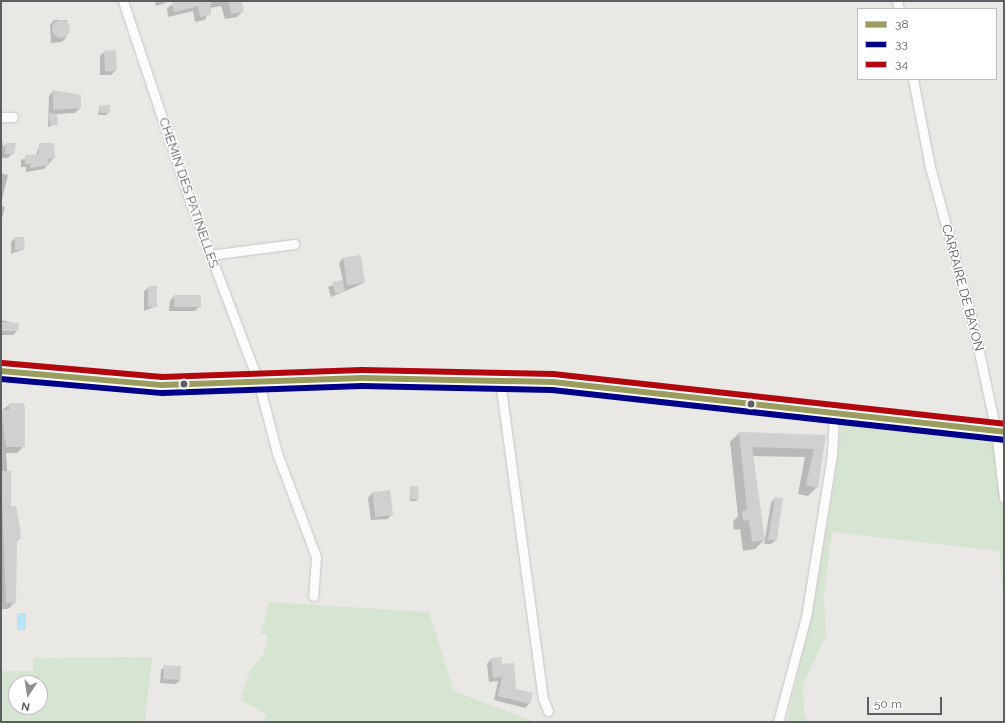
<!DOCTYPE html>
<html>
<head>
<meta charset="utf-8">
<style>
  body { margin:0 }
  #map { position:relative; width:1005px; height:723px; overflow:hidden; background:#eae8e5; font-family:Raleway,sans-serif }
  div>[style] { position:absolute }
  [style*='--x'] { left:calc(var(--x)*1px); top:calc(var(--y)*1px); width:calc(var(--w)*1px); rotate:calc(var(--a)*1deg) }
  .green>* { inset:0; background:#d6e5d1 }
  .water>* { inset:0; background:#bae4f4; transform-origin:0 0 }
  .shadow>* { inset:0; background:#0003 }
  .building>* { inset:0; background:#d2d0ce; transform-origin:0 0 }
  .round { border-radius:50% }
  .roads { filter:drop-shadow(0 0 1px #c6c5c6) drop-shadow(0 0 1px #c6c5c6) }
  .street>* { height:9px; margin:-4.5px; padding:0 4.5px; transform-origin:4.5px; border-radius:4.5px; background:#fcfcfb }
  .secondary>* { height:13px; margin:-6.5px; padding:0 6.5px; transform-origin:6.5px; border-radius:6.5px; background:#fcfcfb }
  .bus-1>* { height:6px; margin:-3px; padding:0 3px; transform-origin:3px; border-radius:3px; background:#9b9d5f }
  .bus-2>* { height:6px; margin:-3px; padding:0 3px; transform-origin:3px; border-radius:3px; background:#00008b }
  .bus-3>* { height:6px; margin:-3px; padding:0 3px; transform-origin:3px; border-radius:3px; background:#b2070f }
  .dots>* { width:11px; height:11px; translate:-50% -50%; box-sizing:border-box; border:2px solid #fff; border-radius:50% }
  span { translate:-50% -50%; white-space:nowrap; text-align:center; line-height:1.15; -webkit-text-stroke:3px #fff; paint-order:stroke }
  .street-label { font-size:13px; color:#5b5f62 }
  .frame { position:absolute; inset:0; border:2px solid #5b5f62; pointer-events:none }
  .legend { position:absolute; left:857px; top:8px; width:140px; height:72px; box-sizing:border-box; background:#fff; border:1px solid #bdbfc0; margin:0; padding:5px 7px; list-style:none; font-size:12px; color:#5b5f62 }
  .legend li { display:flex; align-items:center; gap:8px; height:20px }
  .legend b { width:20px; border:1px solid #bdbfc0 }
  .north { position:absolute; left:8px; top:675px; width:40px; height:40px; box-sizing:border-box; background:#fff; border:1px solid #bdbfc0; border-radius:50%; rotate:192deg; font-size:11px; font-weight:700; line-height:16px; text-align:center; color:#5b5f62 }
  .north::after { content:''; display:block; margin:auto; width:14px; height:18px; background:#8d8f90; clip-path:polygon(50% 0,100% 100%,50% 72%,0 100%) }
  .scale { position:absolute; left:867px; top:697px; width:75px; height:18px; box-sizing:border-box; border:2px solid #5b5f62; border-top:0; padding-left:5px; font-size:12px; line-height:14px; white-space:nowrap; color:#5b5f62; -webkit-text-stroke:3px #fff; paint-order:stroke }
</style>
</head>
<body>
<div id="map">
  <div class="green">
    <i style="clip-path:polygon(841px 424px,1004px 443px,1004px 602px,999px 551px,832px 532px,824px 594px,826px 636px,803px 685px,804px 716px,809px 722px,787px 722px,812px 612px,836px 473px)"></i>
    <i style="clip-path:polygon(269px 602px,429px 612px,454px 691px,536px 722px,263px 722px,266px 714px,240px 700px,250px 670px,263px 655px,268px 636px,261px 633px)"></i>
    <i style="clip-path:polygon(evenodd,152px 657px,145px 722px,1px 722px,1px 671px,33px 671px,33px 658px,152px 657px,16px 683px,40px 683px,40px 707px,16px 707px,16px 683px)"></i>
  </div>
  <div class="water">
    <i style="left:17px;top:613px;width:9px;height:17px"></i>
  </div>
  <div class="shadow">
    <i style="clip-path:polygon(155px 1px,170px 1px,156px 6px)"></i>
    <i style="clip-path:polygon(241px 1px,243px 11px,237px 17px,225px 19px,221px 6px,210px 8px,205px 20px,195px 22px,193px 11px,168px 17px,167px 8px,178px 1px)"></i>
    <i style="clip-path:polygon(54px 20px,67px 20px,66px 38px,62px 42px,51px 43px,50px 25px)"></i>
    <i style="clip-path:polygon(104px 52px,116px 70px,111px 75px,100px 75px,100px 56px)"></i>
    <i style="clip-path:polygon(53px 91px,62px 92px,62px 96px,80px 108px,75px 113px,56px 114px,57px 124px,48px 127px,49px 96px)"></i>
    <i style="clip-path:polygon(100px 106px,109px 106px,107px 115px,98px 115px)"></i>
    <i style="clip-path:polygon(1px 130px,3px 147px,6px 144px,13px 153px,8px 158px,1px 158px)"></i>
    <i style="clip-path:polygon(40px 144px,54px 158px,44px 169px,26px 172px,26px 167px,21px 167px,21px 160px,36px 155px)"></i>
    <i style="clip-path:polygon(1px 173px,8px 175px,1px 204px)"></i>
    <i style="clip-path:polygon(1px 206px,5px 207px,1px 222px)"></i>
    <i style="clip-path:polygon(15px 238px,24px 249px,11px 254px,11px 242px)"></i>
    <i style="clip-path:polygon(343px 258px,364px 283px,331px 297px,328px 287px,343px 281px,339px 263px)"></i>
    <i style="clip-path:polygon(149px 287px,157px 306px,144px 311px,144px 291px)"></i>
    <i style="clip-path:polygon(174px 296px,200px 306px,195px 311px,169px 311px,170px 301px)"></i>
    <i style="clip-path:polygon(1px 320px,18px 324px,17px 331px,13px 335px,1px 335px)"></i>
    <i style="clip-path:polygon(10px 404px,24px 446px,17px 453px,6px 453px,10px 507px,20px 538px,16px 542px,15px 602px,8px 609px,1px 609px,1px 411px)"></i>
    <i style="clip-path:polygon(739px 433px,825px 436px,817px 487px,808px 496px,798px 494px,805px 457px,753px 456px,764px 540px,755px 549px,743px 551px,740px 529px,734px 530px,733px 521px,738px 516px,730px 442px)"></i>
    <i style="clip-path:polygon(410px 488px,418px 499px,416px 501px,410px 501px)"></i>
    <i style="clip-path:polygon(372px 493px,392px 514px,388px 519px,371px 520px,368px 498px)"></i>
    <i style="clip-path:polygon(775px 498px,776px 540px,771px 544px,764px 544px,771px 503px)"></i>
    <i style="clip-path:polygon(491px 659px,501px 665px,515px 690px,529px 704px,525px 708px,494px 700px,498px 681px,489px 682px,487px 664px)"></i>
    <i style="clip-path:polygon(165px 666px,180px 680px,176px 684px,160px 683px,161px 670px)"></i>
  </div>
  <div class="building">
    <i style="clip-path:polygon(172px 1px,211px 1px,211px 15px,200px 17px,198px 6px,174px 12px)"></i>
    <i style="clip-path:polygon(228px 1px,242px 1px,244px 12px,231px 14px)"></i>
    <i class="round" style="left:52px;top:20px;width:18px;height:18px"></i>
    <i style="left:116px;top:50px;width:21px;height:12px;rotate:87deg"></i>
    <i style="clip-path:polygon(53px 90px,81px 95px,81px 108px,53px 110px)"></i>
    <i style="left:100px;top:105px;width:10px;height:8px"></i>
    <i style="clip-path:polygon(49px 113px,57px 114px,58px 125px,50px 125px)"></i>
    <i style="clip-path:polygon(6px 143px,16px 143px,14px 154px,5px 154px)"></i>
    <i style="clip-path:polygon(39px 143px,54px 143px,55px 158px,48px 159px,49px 165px,30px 168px,30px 164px,25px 164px,25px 155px,39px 154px)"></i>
    <i style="clip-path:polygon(15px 237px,24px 237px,25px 249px,15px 250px)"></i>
    <i style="left:361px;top:255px;width:28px;height:18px;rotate:82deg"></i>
    <i style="clip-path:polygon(343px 280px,345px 292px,335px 293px,332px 282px)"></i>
    <i style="left:148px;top:286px;width:9px;height:21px"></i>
    <i style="left:174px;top:295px;width:27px;height:12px"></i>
    <i style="clip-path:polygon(1px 322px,19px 323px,18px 331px,1px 331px)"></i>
    <i style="clip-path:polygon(9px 403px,23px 403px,25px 407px,25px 447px,6px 447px,1px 410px,9px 410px)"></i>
    <i style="clip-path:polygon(739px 432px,826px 435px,818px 488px,806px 485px,814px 449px,752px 447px,765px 540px,752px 542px,749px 520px,743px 521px,742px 511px,747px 510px)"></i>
    <i style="clip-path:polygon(1px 471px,11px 471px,11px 506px,16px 506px,20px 527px,21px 539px,17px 539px,16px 603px,6px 603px)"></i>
    <i style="left:418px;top:486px;width:13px;height:8px;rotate:86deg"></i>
    <i style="left:390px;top:490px;width:25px;height:18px;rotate:83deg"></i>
    <i style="clip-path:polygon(775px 497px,783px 498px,779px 525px,777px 540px,768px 540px)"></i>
    <i style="clip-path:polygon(502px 657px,502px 664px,514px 663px,516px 689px,533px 693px,530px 704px,498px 696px,502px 677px,493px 678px,491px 658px)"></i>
    <i style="left:164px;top:665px;width:17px;height:14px;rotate:3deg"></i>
  </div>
  <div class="roads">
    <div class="street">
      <i style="--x:123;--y:1;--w:211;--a:71.5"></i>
      <i style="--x:190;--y:201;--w:196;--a:69.3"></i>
      <i style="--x:259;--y:384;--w:71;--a:75.4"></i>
      <i style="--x:277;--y:453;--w:111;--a:69.4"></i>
      <i style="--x:316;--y:557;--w:39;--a:94"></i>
      <i style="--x:897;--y:1;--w:8;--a:76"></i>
      <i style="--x:913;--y:79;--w:90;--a:79.1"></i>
      <i style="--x:930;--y:167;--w:163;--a:74.7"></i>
      <i style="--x:973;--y:324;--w:109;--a:77.9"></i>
      <i style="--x:996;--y:431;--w:67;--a:83.2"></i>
      <i style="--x:1;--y:117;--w:12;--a:0"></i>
      <i style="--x:209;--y:255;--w:86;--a:-7.4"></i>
      <i style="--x:500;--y:381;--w:321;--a:82.3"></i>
      <i style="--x:543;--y:699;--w:13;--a:67"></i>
      <i style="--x:778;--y:722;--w:109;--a:-75.1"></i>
      <i style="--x:806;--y:617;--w:164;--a:-80.9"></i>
      <i style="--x:832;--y:455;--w:42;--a:-87.3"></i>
    </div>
    <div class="secondary">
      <i style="--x:1;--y:371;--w:162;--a:5"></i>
      <i style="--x:162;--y:385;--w:200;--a:-2"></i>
      <i style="--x:362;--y:378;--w:191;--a:1.2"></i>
      <i style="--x:553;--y:382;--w:454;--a:6.3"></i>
    </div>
  </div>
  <div class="bus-1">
    <i style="--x:1;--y:371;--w:162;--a:5"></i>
    <i style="--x:162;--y:385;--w:200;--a:-2"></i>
    <i style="--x:362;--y:378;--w:191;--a:1.2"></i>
    <i style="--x:553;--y:382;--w:454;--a:6.3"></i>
  </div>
  <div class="bus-2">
    <i style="--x:1;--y:379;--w:162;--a:5"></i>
    <i style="--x:162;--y:393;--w:200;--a:-2"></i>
    <i style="--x:362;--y:386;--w:190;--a:1.2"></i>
    <i style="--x:552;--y:390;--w:454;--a:6.3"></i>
  </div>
  <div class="bus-3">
    <i style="--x:2;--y:363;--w:161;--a:5"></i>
    <i style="--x:162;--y:377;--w:200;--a:-2"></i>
    <i style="--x:362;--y:370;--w:191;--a:1.2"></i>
    <i style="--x:553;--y:374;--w:454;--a:6.3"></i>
  </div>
  <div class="dots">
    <i style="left:184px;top:384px;background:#5b5f62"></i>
    <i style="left:751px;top:404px;background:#5b5f62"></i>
  </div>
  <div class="street-label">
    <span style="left:188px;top:193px;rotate:71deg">CHEMIN DES PATINELLES</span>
    <span style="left:962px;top:288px;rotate:75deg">CARRAIRE DE BAYON</span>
  </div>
  <div class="frame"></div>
  <ul class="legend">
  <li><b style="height:5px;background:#9b9d5f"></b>38</li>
  <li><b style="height:5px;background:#00008b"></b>33</li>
  <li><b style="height:5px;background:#b2070f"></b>34</li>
  </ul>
  <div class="north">N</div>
  <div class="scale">50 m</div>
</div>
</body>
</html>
